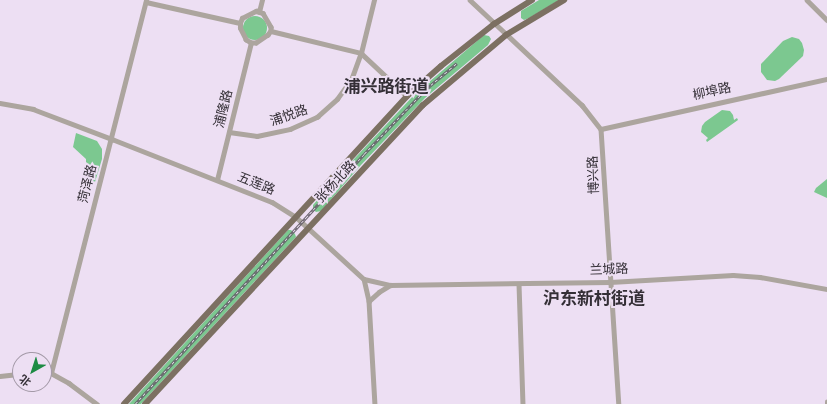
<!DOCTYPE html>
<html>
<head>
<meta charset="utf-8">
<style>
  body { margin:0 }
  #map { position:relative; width:827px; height:404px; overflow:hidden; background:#eddff3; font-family:"PT Sans","Noto Sans SC",sans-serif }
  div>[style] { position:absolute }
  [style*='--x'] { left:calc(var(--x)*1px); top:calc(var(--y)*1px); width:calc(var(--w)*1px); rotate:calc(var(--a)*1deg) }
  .green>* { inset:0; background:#7cc890 }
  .round { border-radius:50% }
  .minor>* { height:4.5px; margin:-2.25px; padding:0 2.25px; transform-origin:2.25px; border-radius:2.25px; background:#aca59e }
  .major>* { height:6px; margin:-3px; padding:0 3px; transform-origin:3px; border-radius:3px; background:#7c7062 }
  .rail>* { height:2.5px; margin-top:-1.25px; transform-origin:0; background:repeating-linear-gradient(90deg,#eddff3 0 3px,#69626d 0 6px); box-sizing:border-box; border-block:1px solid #69626d }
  span { translate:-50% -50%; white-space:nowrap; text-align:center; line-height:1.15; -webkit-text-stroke:4px #eddff3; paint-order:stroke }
  .street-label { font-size:13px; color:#342f36 }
  .district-label { font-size:17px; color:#342f36; font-weight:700 }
  .north { position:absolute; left:12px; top:352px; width:40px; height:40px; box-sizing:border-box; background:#eddff3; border:1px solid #a399a7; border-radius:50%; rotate:219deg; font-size:11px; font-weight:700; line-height:16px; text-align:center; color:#342f36 }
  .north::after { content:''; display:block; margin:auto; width:14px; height:18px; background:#1d8b44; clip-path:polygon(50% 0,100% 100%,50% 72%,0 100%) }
</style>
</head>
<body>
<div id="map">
  <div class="green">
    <i style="clip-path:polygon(539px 0,559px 0,529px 18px,524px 20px,521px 18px,521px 11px)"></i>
    <i class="round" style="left:243px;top:16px;width:24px;height:24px"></i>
    <i style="clip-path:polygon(484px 35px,489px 36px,491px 39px,488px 45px,425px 98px,361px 165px,321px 211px,316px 212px,313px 209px,313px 205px,354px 159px,415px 94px)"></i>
    <i style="clip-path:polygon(792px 37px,799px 39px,802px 43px,804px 50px,803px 56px,779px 79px,775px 81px,767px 80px,761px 72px,761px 64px,783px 41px)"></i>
    <i style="clip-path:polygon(722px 110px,730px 111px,733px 115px,734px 120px,737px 118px,738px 120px,707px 142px,706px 140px,708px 138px,701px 132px,702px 126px,705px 122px)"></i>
    <i style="clip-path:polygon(76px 133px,97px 141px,102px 149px,102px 159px,95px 182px,86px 180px,86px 159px,73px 147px)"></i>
    <i style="clip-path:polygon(827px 179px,827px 198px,814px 192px,816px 188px)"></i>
    <i style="clip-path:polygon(288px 230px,291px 230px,295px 234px,296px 237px,141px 404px,129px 404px)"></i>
  </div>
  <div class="minor">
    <i style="--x:470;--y:0;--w:154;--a:43.2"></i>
    <i style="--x:582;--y:105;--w:31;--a:52"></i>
    <i style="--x:601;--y:129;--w:276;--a:86.3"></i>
    <i style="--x:807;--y:0;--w:28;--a:45"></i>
    <i style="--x:146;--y:2;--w:96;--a:12.6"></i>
    <i style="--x:256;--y:11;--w:7;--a:16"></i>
    <i style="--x:263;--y:13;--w:16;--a:60"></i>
    <i style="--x:271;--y:27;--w:4;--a:90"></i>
    <i style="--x:271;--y:31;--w:5;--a:127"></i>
    <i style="--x:268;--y:35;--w:14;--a:146"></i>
    <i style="--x:256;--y:43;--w:5;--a:180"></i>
    <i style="--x:251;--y:43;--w:6;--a:-149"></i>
    <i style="--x:246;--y:40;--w:13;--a:-117"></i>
    <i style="--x:240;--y:28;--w:5;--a:-90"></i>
    <i style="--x:240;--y:23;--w:5;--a:-68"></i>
    <i style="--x:242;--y:18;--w:16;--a:-27"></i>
    <i style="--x:259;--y:12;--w:12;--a:-76"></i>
    <i style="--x:271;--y:31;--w:93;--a:13.7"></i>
    <i style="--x:361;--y:53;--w:63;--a:43.1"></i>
    <i style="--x:0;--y:103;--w:34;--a:10"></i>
    <i style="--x:33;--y:109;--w:85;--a:20.8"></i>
    <i style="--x:112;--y:139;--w:172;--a:21.5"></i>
    <i style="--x:272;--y:202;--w:28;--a:32"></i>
    <i style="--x:296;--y:217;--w:92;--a:42.4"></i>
    <i style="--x:364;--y:279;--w:23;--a:77"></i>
    <i style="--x:369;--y:301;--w:103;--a:86.7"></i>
    <i style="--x:601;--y:129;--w:231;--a:-12.5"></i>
    <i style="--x:229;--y:132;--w:28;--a:8"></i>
    <i style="--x:257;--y:136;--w:34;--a:-12"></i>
    <i style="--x:290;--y:129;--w:30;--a:-24"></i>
    <i style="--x:317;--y:117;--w:27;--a:-42"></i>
    <i style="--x:337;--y:99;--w:24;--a:-54"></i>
    <i style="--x:351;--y:80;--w:29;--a:-70"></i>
    <i style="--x:361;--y:53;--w:55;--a:-76.2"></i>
    <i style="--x:217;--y:180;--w:141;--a:-76.1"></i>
    <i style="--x:364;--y:279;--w:27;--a:13"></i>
    <i style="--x:390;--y:285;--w:220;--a:-0.8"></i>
    <i style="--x:610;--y:282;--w:123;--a:-3.3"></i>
    <i style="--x:733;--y:275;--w:27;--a:4"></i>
    <i style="--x:760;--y:277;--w:68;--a:10.2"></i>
    <i style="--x:519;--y:284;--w:120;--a:88.1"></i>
    <i style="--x:369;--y:301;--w:13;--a:-42"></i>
    <i style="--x:379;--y:292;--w:13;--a:-32"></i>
    <i style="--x:51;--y:373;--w:385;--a:-75.7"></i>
    <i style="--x:44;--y:374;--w:7;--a:-8"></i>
    <i style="--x:51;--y:373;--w:21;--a:29"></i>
    <i style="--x:69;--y:383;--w:35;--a:37"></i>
    <i style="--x:0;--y:376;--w:20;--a:-6"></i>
    <i style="--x:827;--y:404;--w:2;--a:-90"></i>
  </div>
  <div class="major">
    <i style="--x:124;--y:404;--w:418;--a:-47.4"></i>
    <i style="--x:407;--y:96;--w:45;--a:-41.4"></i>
    <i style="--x:441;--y:66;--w:68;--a:-38.4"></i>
    <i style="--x:494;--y:24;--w:45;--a:-32.3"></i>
    <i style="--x:145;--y:404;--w:408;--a:-47.1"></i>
    <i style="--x:423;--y:105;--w:109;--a:-40.1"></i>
    <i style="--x:506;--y:35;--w:68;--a:-31.1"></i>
  </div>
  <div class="rail">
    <i style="--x:135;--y:404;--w:339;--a:-47.5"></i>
    <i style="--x:364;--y:154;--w:90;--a:-46.4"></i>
    <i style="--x:426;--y:89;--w:40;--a:-40"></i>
  </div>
  <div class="street-label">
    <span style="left:712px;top:92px;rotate:-12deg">柳埠路</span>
    <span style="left:224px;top:109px;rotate:-76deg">浦隆路</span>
    <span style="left:289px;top:116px;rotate:-19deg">浦悦路</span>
    <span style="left:594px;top:175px;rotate:-92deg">博兴路</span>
    <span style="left:336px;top:182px;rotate:-47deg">张杨北路</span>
    <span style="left:88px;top:184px;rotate:-76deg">菏泽路</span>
    <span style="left:256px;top:184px;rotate:22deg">五莲路</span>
    <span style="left:609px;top:270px;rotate:-2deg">兰城路</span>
  </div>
  <div class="district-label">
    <span style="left:386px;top:87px">浦兴路街道</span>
    <span style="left:594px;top:299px">沪东新村街道</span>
  </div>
  <div class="north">北</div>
</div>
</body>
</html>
